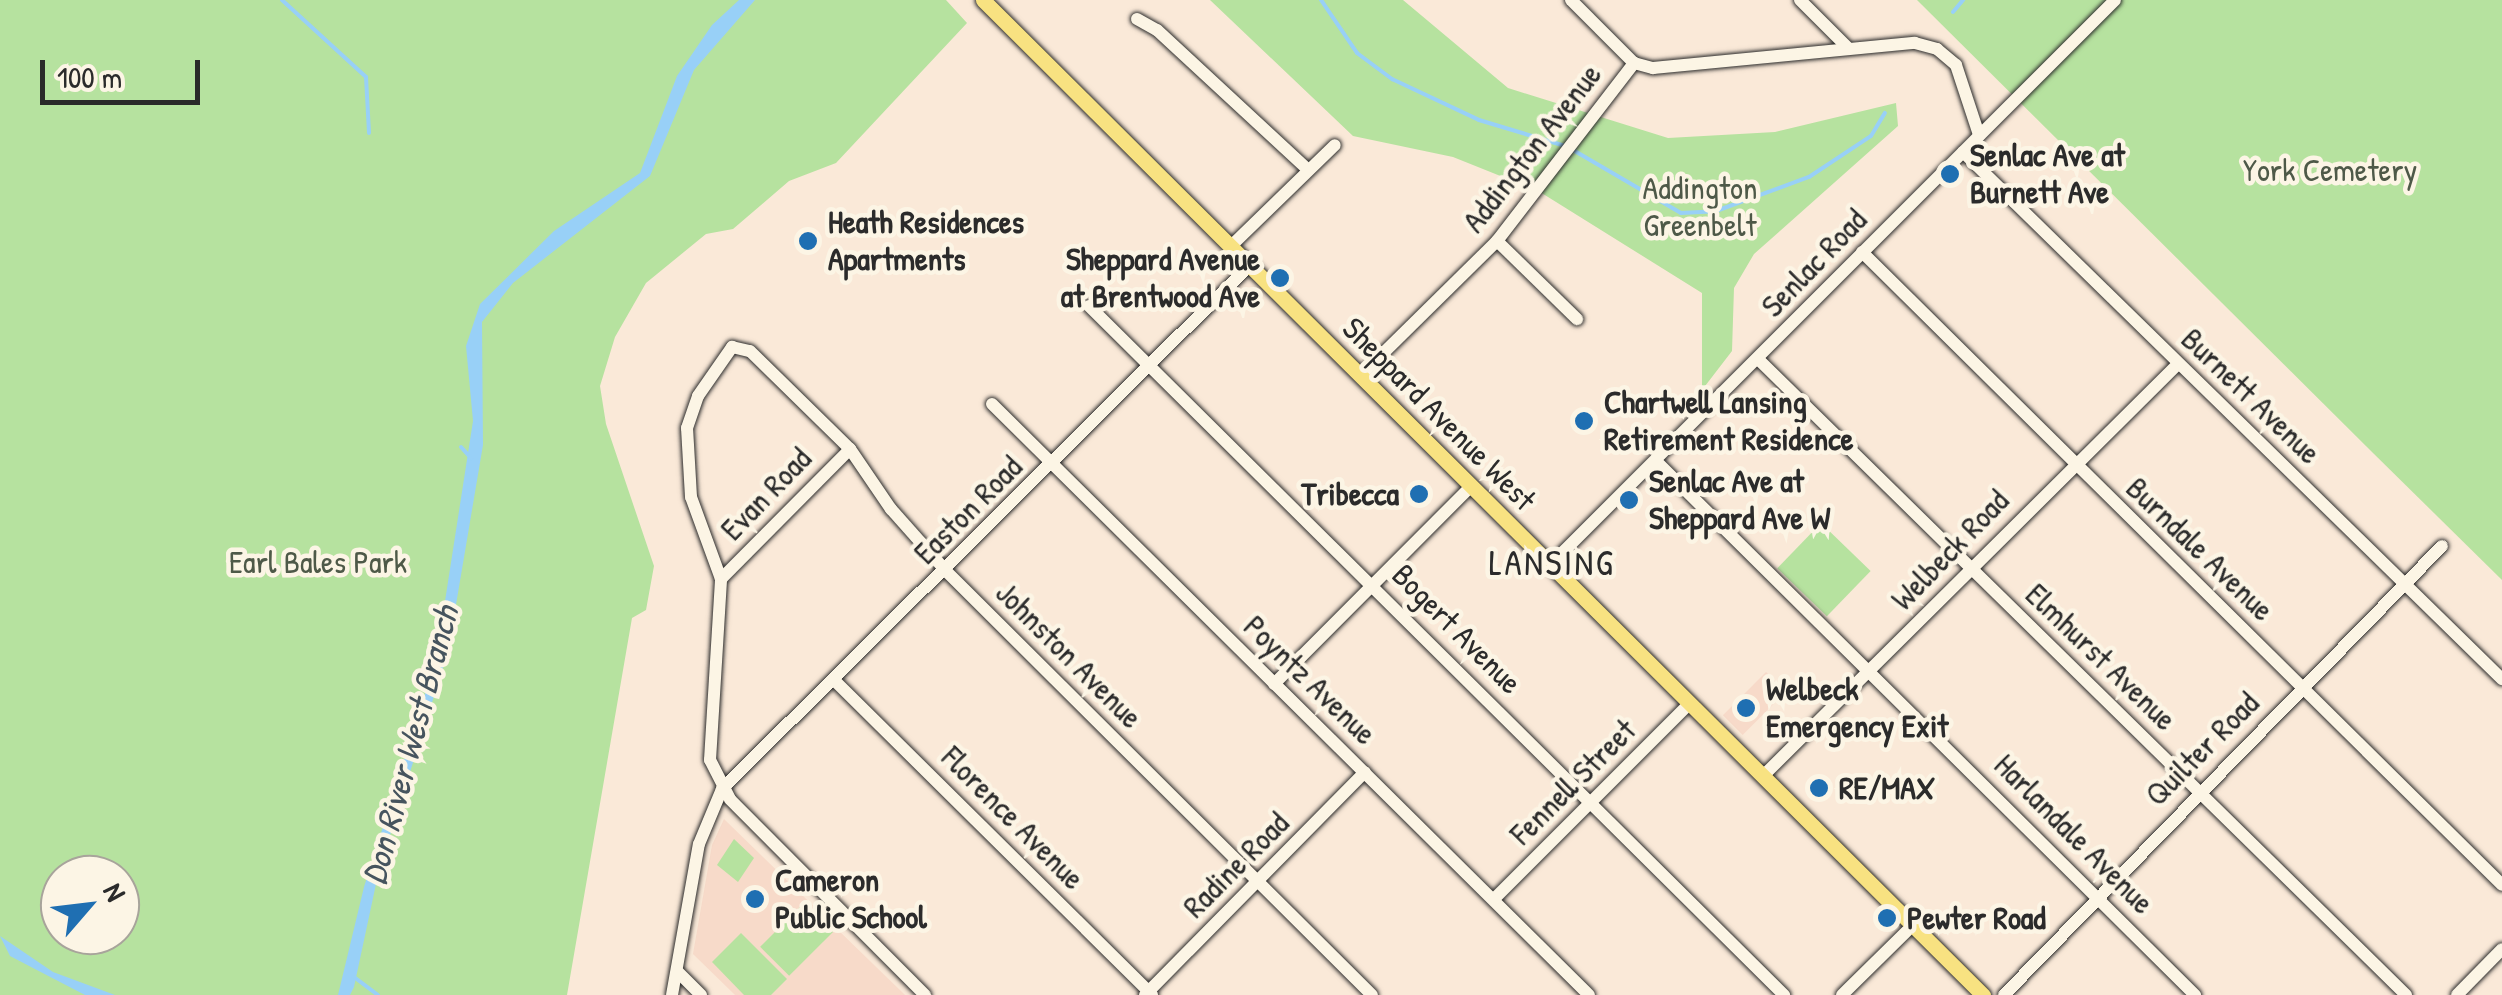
<!DOCTYPE html>
<html>
<head>
<meta charset="utf-8">
<style>
  body { margin:0 }
  #map { position:relative; width:2502px; height:995px; overflow:hidden; background:#fae9d8; font-family:"Patrick Hand",sans-serif }
  div>[style] { position:absolute }
  [style*='--x'] { left:calc(var(--x)*1px); top:calc(var(--y)*1px); width:calc(var(--w)*1px); rotate:calc(var(--a)*1deg) }
  .built>* { inset:0; background:#f7dac9; transform-origin:0 0 }
  .green>* { inset:0; background:#b6e29f; transform-origin:0 0 }
  .water>* { inset:0; background:#98d0f7 }
  .stream>* { height:4px; margin:-2px; padding:0 2px; transform-origin:2px; border-radius:2px; background:#98d0f7 }
  .roads { filter:drop-shadow(0 0 2px #2b2b2b) drop-shadow(0 0 2px #2b2b2b) }
  .minor>* { height:12px; margin:-6px; padding:0 6px; transform-origin:6px; border-radius:6px; background:#fcf5e5 }
  .major>* { height:15px; margin:-7.5px; padding:0 7.5px; transform-origin:7.5px; border-radius:7.5px; background:#f8e281 }
  .dots>* { width:28px; height:28px; translate:-50% -50%; box-sizing:border-box; border:5px solid #fcf5e5; border-radius:50% }
  span { translate:-50% -50%; white-space:nowrap; text-align:center; line-height:1.15; -webkit-text-stroke:9px #fcf5e5; paint-order:stroke }
  .street-label { font-size:32px; color:#2b2b2b }
  .poi-label { font-size:32px; color:#2b2b2b; font-weight:700 }
  .left { translate:0 -50%; text-align:left }
  .right { translate:-100% -50%; text-align:right }
  .park-label { font-size:32px; color:#4e5948 }
  .neighbourhood-label { font-size:35px; color:#2b2b2b; letter-spacing:2.5px }
  .water-label { font-size:35px; color:#46545e; font-style:italic }
  .north { position:absolute; left:40px; top:855px; width:100px; height:100px; box-sizing:border-box; background:#fcf5e5; border:2px solid #a8a49b; border-radius:50%; rotate:62deg; font-size:28px; font-weight:700; line-height:40px; text-align:center; color:#2b2b2b }
  .north::after { content:''; display:block; margin:auto; width:35px; height:45px; background:#1f6fb2; clip-path:polygon(50% 0,100% 100%,50% 72%,0 100%) }
  .scale { position:absolute; left:40px; top:60px; width:160px; height:45px; box-sizing:border-box; border:5px solid #2b2b2b; border-top:0; padding-left:12px; font-size:30px; line-height:35px; white-space:nowrap; color:#2b2b2b; -webkit-text-stroke:8px #fcf5e5; paint-order:stroke }
</style>
</head>
<body>
<div id="map">
  <div class="built">
    <i style="left:1766px;top:672px;width:28px;height:61px;rotate:45deg"></i>
    <i style="clip-path:polygon(724px 819px,905px 995px,735px 995px,693px 954px,712px 845px)"></i>
  </div>
  <div class="green">
    <i style="clip-path:polygon(evenodd,0 0,946px 0,967px 23px,836px 163px,789px 181px,733px 229px,706px 234px,646px 283px,615px 337px,600px 386px,606px 424px,654px 566px,646px 610px,632px 618px,567px 995px,0 995px,0 0,60px 875px,120px 875px,120px 935px,60px 935px,60px 875px)"></i>
    <i style="clip-path:polygon(1210px 0,1403px 0,1508px 88px,1668px 138px,1775px 132px,1896px 103px,1898px 126px,1754px 254px,1734px 288px,1732px 351px,1702px 390px,1702px 293px,1540px 192px,1453px 157px,1353px 136px)"></i>
    <i style="clip-path:polygon(1917px 0,2502px 0,2502px 580px,2372px 452px)"></i>
    <i style="left:1821px;top:523px;width:69px;height:63px;rotate:44deg"></i>
    <i style="clip-path:polygon(734px 839px,754px 858px,738px 882px,717px 865px)"></i>
    <i style="left:804px;top:903px;width:41px;height:62px;rotate:45deg"></i>
    <i style="clip-path:polygon(741px 933px,787px 979px,771px 995px,744px 995px,712px 962px)"></i>
  </div>
  <div class="water">
    <i style="clip-path:polygon(739px 0,755px 0,694px 70px,650px 176px,513px 283px,482px 322px,483px 445px,448px 652px,379px 870px,354px 987px,350px 995px,338px 995px,364px 887px,436px 659px,473px 421px,466px 346px,480px 304px,554px 231px,640px 173px,677px 76px,712px 25px)"></i>
    <i style="clip-path:polygon(0 936px,53px 972px,115px 995px,85px 995px,33px 968px,10px 956px)"></i>
  </div>
  <div class="stream">
    <i style="--x:282;--y:0;--w:114;--a:42.5"></i>
    <i style="--x:366;--y:77;--w:56;--a:86.9"></i>
    <i style="--x:1321;--y:0;--w:64;--a:55.8"></i>
    <i style="--x:1357;--y:53;--w:44;--a:36.6"></i>
    <i style="--x:1392;--y:79;--w:96;--a:25.2"></i>
    <i style="--x:1479;--y:120;--w:90;--a:16.8"></i>
    <i style="--x:1953;--y:12;--w:16;--a:-50"></i>
    <i style="--x:1573;--y:150;--w:125;--a:30.3"></i>
    <i style="--x:1681;--y:213;--w:35;--a:-3"></i>
    <i style="--x:1716;--y:211;--w:99;--a:-20.1"></i>
    <i style="--x:1809;--y:177;--w:74;--a:-33.5"></i>
    <i style="--x:1871;--y:136;--w:27;--a:-59"></i>
    <i style="--x:461;--y:447;--w:15;--a:48"></i>
    <i style="--x:354;--y:977;--w:30;--a:37"></i>
  </div>
  <div class="roads">
    <div class="minor">
      <i style="--x:1571;--y:0;--w:89;--a:45"></i>
      <i style="--x:1800;--y:0;--w:68;--a:45"></i>
      <i style="--x:1137;--y:19;--w:23;--a:29"></i>
      <i style="--x:1157;--y:30;--w:206;--a:42.8"></i>
      <i style="--x:1634;--y:63;--w:20;--a:15"></i>
      <i style="--x:1653;--y:68;--w:263;--a:-5.5"></i>
      <i style="--x:1915;--y:43;--w:23;--a:15"></i>
      <i style="--x:1937;--y:49;--w:25;--a:40"></i>
      <i style="--x:1956;--y:65;--w:74;--a:71.8"></i>
      <i style="--x:1963;--y:152;--w:754;--a:44.36"></i>
      <i style="--x:1497;--y:241;--w:112;--a:44.3"></i>
      <i style="--x:1230;--y:247;--w:146;--a:-44.2"></i>
      <i style="--x:1862;--y:252;--w:900;--a:44.68"></i>
      <i style="--x:1089;--y:306;--w:979;--a:44.75"></i>
      <i style="--x:1758;--y:359;--w:908;--a:44.46"></i>
      <i style="--x:1361;--y:375;--w:191;--a:-44.6"></i>
      <i style="--x:1497;--y:241;--w:225;--a:-52.4"></i>
      <i style="--x:992;--y:404;--w:840;--a:44.71"></i>
      <i style="--x:1656;--y:461;--w:759;--a:44.73"></i>
      <i style="--x:1552;--y:563;--w:796;--a:-45"></i>
      <i style="--x:721;--y:579;--w:183;--a:-45.2"></i>
      <i style="--x:835;--y:681;--w:446;--a:44.7"></i>
      <i style="--x:1274;--y:684;--w:279;--a:-45.1"></i>
      <i style="--x:1763;--y:776;--w:585;--a:-44.79"></i>
      <i style="--x:1495;--y:898;--w:274;--a:-45"></i>
      <i style="--x:677;--y:971;--w:34;--a:45"></i>
      <i style="--x:672;--y:995;--w:153;--a:-79.9"></i>
      <i style="--x:699;--y:844;--w:60;--a:-67.3"></i>
      <i style="--x:722;--y:789;--w:742;--a:-44.78"></i>
      <i style="--x:925;--y:995;--w:276;--a:-134.9"></i>
      <i style="--x:730;--y:799;--w:44;--a:-117.1"></i>
      <i style="--x:710;--y:760;--w:181;--a:-86.5"></i>
      <i style="--x:721;--y:579;--w:87;--a:-110.1"></i>
      <i style="--x:691;--y:497;--w:69;--a:-93.3"></i>
      <i style="--x:687;--y:428;--w:34;--a:-71"></i>
      <i style="--x:698;--y:396;--w:60;--a:-55.2"></i>
      <i style="--x:732;--y:347;--w:18;--a:13"></i>
      <i style="--x:750;--y:351;--w:140;--a:44.4"></i>
      <i style="--x:850;--y:449;--w:73;--a:55.7"></i>
      <i style="--x:891;--y:509;--w:83;--a:48.4"></i>
      <i style="--x:946;--y:571;--w:601;--a:44.87"></i>
      <i style="--x:1145;--y:995;--w:313;--a:-45.4"></i>
      <i style="--x:1842;--y:995;--w:98;--a:-44.6"></i>
      <i style="--x:2004;--y:995;--w:627;--a:-45.71"></i>
      <i style="--x:2457;--y:995;--w:64;--a:-45.6"></i>
    </div>
    <div class="major">
      <i style="--x:983;--y:0;--w:1411;--a:44.86"></i>
    </div>
  </div>
  <div class="dots">
    <i style="left:1950px;top:174px;background:#1f6fb2"></i>
    <i style="left:808px;top:241px;background:#1f6fb2"></i>
    <i style="left:1280px;top:278px;background:#1f6fb2"></i>
    <i style="left:1584px;top:421px;background:#1f6fb2"></i>
    <i style="left:1419px;top:494px;background:#1f6fb2"></i>
    <i style="left:1629px;top:500px;background:#1f6fb2"></i>
    <i style="left:1746px;top:708px;background:#1f6fb2"></i>
    <i style="left:1819px;top:788px;background:#1f6fb2"></i>
    <i style="left:755px;top:899px;background:#1f6fb2"></i>
    <i style="left:1887px;top:918px;background:#1f6fb2"></i>
  </div>
  <div class="street-label">
    <span style="left:1532px;top:148px;rotate:-52deg">Addington Avenue</span>
    <span style="left:1814px;top:263px;rotate:-46deg">Senlac Road</span>
    <span style="left:2251px;top:396px;rotate:44deg">Burnett Avenue</span>
    <span style="left:1439px;top:414px;rotate:45deg">Sheppard Avenue West</span>
    <span style="left:766px;top:494px;rotate:-46deg">Evan Road</span>
    <span style="left:968px;top:510px;rotate:-45deg">Easton Road</span>
    <span style="left:2200px;top:549px;rotate:44deg">Burndale Avenue</span>
    <span style="left:1950px;top:550px;rotate:-46deg">Welbeck Road</span>
    <span style="left:1457px;top:629px;rotate:45deg">Bogert Avenue</span>
    <span style="left:1069px;top:655px;rotate:45deg">Johnston Avenue</span>
    <span style="left:2101px;top:657px;rotate:44deg">Elmhurst Avenue</span>
    <span style="left:1310px;top:680px;rotate:44deg">Poyntz Avenue</span>
    <span style="left:2202px;top:749px;rotate:-45deg">Quilter Road</span>
    <span style="left:1573px;top:782px;rotate:-45deg">Fennell Street</span>
    <span style="left:1013px;top:818px;rotate:45deg">Florence Avenue</span>
    <span style="left:2074px;top:834px;rotate:45deg">Harlandale Avenue</span>
    <span style="left:1236px;top:865px;rotate:-45deg">Radine Road</span>
  </div>
  <div class="poi-label">
    <span class="left" style="left:1970px;top:174px">Senlac Ave at<br>Burnett Ave</span>
    <span class="left" style="left:828px;top:241px">Heath Residences<br>Apartments</span>
    <span class="right" style="left:1260px;top:278px">Sheppard Avenue<br>at Brentwood Ave</span>
    <span class="left" style="left:1604px;top:421px">Chartwell Lansing<br>Retirement Residence</span>
    <span class="left" style="left:1649px;top:500px">Senlac Ave at<br>Sheppard Ave W</span>
    <span class="right" style="left:1399px;top:494px">Tribecca</span>
    <span class="left" style="left:1766px;top:708px">Welbeck<br>Emergency Exit</span>
    <span class="left" style="left:1839px;top:788px">RE/MAX</span>
    <span class="left" style="left:775px;top:899px">Cameron<br>Public School</span>
    <span class="left" style="left:1907px;top:918px">Pewter Road</span>
  </div>
  <div class="park-label">
    <span style="left:2330px;top:170px">York Cemetery</span>
    <span style="left:1700px;top:207px">Addington<br>Greenbelt</span>
    <span style="left:318px;top:562px">Earl Bales Park</span>
  </div>
  <div class="neighbourhood-label">
    <span style="left:1552px;top:563px">LANSING</span>
  </div>
  <div class="water-label">
    <span style="left:410px;top:745px;rotate:-75deg">Don River West Branch</span>
  </div>
  <div class="north">N</div>
  <div class="scale">100 m</div>
</div>
</body>
</html>
